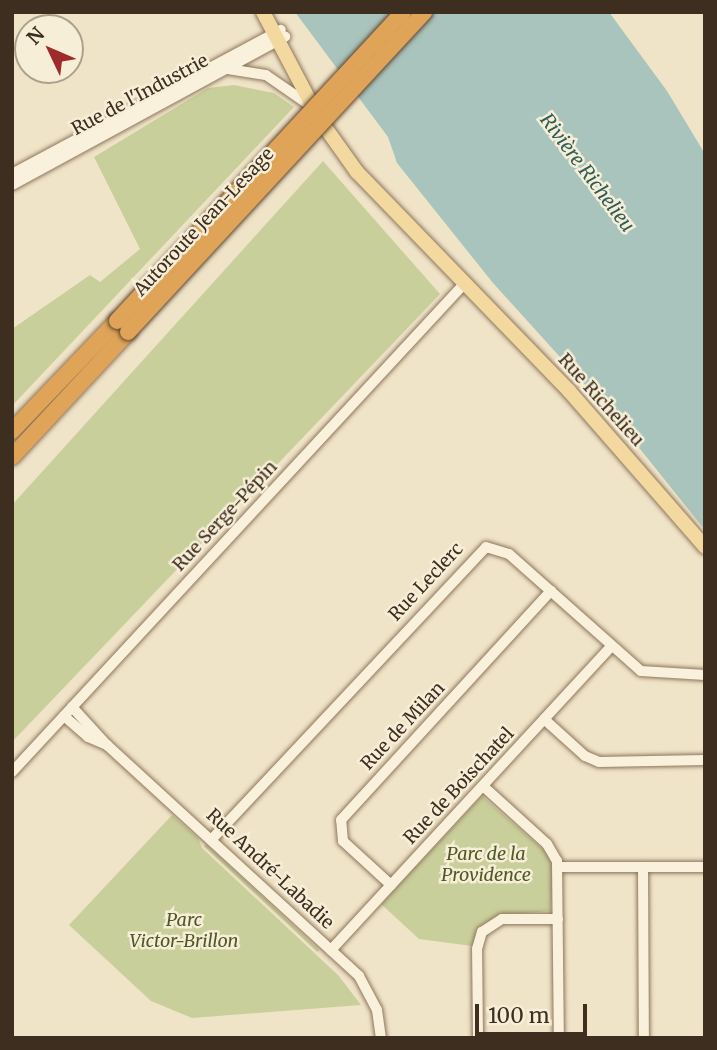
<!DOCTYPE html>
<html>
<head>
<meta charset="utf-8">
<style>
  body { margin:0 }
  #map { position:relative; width:717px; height:1050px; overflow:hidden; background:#f0e4c8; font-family:Merriweather,serif }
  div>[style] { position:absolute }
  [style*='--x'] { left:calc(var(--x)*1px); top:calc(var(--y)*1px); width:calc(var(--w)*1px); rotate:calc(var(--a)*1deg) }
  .green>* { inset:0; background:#c9cf9b; transform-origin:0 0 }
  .water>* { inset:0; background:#a9c4bc }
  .roads { filter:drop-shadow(0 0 2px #8d765c) drop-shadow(0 0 2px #8d765c) }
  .minor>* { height:10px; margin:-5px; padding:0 5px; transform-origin:5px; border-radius:5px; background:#faf1dc }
  .major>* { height:14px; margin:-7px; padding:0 7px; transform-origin:7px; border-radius:7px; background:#f3d9a0 }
  .highway>* { height:16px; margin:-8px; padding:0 8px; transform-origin:8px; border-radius:8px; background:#e0a458 }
  .bridges { filter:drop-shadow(0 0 2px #5b4430) drop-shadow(0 0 2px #5b4430) }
  .highway-bridge>* { height:16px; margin:-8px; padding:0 8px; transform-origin:8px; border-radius:8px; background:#e0a458 }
  span { translate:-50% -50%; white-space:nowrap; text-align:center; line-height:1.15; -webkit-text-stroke:5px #f7eed8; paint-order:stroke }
  .street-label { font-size:18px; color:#3d2e20 }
  .park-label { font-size:18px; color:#4d5a26; font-style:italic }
  .water-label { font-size:19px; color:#2f5d5a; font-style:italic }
  .frame { position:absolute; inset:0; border:14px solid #3d2e20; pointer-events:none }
  .north { position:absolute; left:14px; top:14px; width:70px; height:70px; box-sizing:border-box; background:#f7eed8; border:2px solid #ada18e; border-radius:50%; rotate:314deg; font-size:19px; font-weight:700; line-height:28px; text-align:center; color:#3d2e20 }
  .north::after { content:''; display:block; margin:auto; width:24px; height:32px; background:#9e2a2b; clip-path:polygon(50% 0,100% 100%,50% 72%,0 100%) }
  .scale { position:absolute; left:475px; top:1004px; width:112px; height:32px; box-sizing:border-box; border:4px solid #3d2e20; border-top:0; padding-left:9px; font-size:21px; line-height:24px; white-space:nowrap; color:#3d2e20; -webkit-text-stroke:5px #f7eed8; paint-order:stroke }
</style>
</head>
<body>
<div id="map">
  <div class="green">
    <i style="clip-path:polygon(234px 85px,274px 93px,294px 107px,12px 406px,12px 329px,90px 275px,100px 282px,140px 249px,94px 157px,208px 88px)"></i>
    <i style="clip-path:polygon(323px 161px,440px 294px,12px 742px,12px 505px)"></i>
    <i style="clip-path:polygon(482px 796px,547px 853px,553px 870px,551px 911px,498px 915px,481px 926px,472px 946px,419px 939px,381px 904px)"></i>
    <i style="clip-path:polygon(172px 815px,198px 838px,202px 848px,339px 976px,361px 1005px,192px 1018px,151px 1001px,69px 925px)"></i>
    <i style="left:206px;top:844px;width:155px;height:3px;rotate:43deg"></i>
  </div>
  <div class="water">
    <i style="clip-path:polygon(295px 12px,609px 12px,667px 91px,705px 154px,705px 530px,616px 419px,493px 283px,397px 163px,388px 137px)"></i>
  </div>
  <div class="roads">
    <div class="minor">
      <i style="--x:228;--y:69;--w:38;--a:9"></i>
      <i style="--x:266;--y:75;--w:56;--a:34.8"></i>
      <i style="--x:12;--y:174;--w:305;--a:-28.2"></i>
      <i style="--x:12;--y:185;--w:311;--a:-28.5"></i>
      <i style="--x:72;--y:707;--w:52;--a:47.4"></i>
      <i style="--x:107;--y:745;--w:342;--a:42.5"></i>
      <i style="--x:359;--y:976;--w:38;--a:62"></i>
      <i style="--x:377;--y:1010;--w:28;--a:82"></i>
      <i style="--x:64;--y:716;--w:32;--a:41"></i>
      <i style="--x:88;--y:737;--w:21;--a:23"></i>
      <i style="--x:544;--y:719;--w:55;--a:42.1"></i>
      <i style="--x:585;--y:756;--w:15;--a:23"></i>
      <i style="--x:599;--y:762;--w:106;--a:-1.1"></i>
      <i style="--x:12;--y:772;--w:667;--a:-47.19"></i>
      <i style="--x:483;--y:786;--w:86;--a:42.2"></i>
      <i style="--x:547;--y:844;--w:20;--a:60"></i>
      <i style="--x:557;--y:861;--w:177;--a:89.4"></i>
      <i style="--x:212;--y:839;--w:400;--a:-46.8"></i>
      <i style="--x:486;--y:547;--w:24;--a:17"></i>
      <i style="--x:509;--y:554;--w:176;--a:41.6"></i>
      <i style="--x:641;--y:671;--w:64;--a:3.6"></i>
      <i style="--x:559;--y:867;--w:146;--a:0"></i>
      <i style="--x:643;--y:867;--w:171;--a:89.7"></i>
      <i style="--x:391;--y:885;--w:65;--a:-137.5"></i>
      <i style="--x:343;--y:841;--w:21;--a:-95"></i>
      <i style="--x:341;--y:820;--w:311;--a:-47.5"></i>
      <i style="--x:331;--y:950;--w:414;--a:-47.3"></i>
      <i style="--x:478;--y:1038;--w:89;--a:-90.6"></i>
      <i style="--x:477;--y:949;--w:18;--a:-74"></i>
      <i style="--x:482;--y:932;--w:24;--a:-33"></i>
      <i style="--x:502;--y:919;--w:56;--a:0"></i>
    </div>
    <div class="major">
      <i style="--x:263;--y:12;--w:122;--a:62.2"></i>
      <i style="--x:320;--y:120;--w:64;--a:54.6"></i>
      <i style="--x:357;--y:172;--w:305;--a:45.9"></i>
      <i style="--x:569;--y:391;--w:207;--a:48.9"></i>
    </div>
    <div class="highway">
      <i style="--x:12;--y:431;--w:152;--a:-46.3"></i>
      <i style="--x:12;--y:457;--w:171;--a:-47.1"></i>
    </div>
  </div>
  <div class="bridges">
    <div class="highway-bridge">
      <i style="--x:117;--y:321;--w:421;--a:-47.2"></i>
      <i style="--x:128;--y:332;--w:436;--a:-47.2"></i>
    </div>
  </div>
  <div class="street-label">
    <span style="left:140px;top:95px;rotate:-28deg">Rue de l'Industrie</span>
    <span style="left:204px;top:222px;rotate:-47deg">Autoroute Jean-Lesage</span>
    <span style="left:601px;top:400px;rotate:48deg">Rue Richelieu</span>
    <span style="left:225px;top:516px;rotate:-47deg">Rue Serge-Pépin</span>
    <span style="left:426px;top:582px;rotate:-47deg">Rue Leclerc</span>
    <span style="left:403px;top:726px;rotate:-47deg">Rue de Milan</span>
    <span style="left:459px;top:786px;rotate:-47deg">Rue de Boischatel</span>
    <span style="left:270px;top:869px;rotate:43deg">Rue André-Labadie</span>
  </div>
  <div class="park-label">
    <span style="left:486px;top:865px">Parc de la<br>Providence</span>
    <span style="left:184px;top:931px">Parc<br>Victor-Brillon</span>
  </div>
  <div class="water-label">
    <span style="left:587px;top:173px;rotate:53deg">Rivière Richelieu</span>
  </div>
  <div class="frame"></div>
  <div class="north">N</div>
  <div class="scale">100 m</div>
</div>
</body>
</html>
